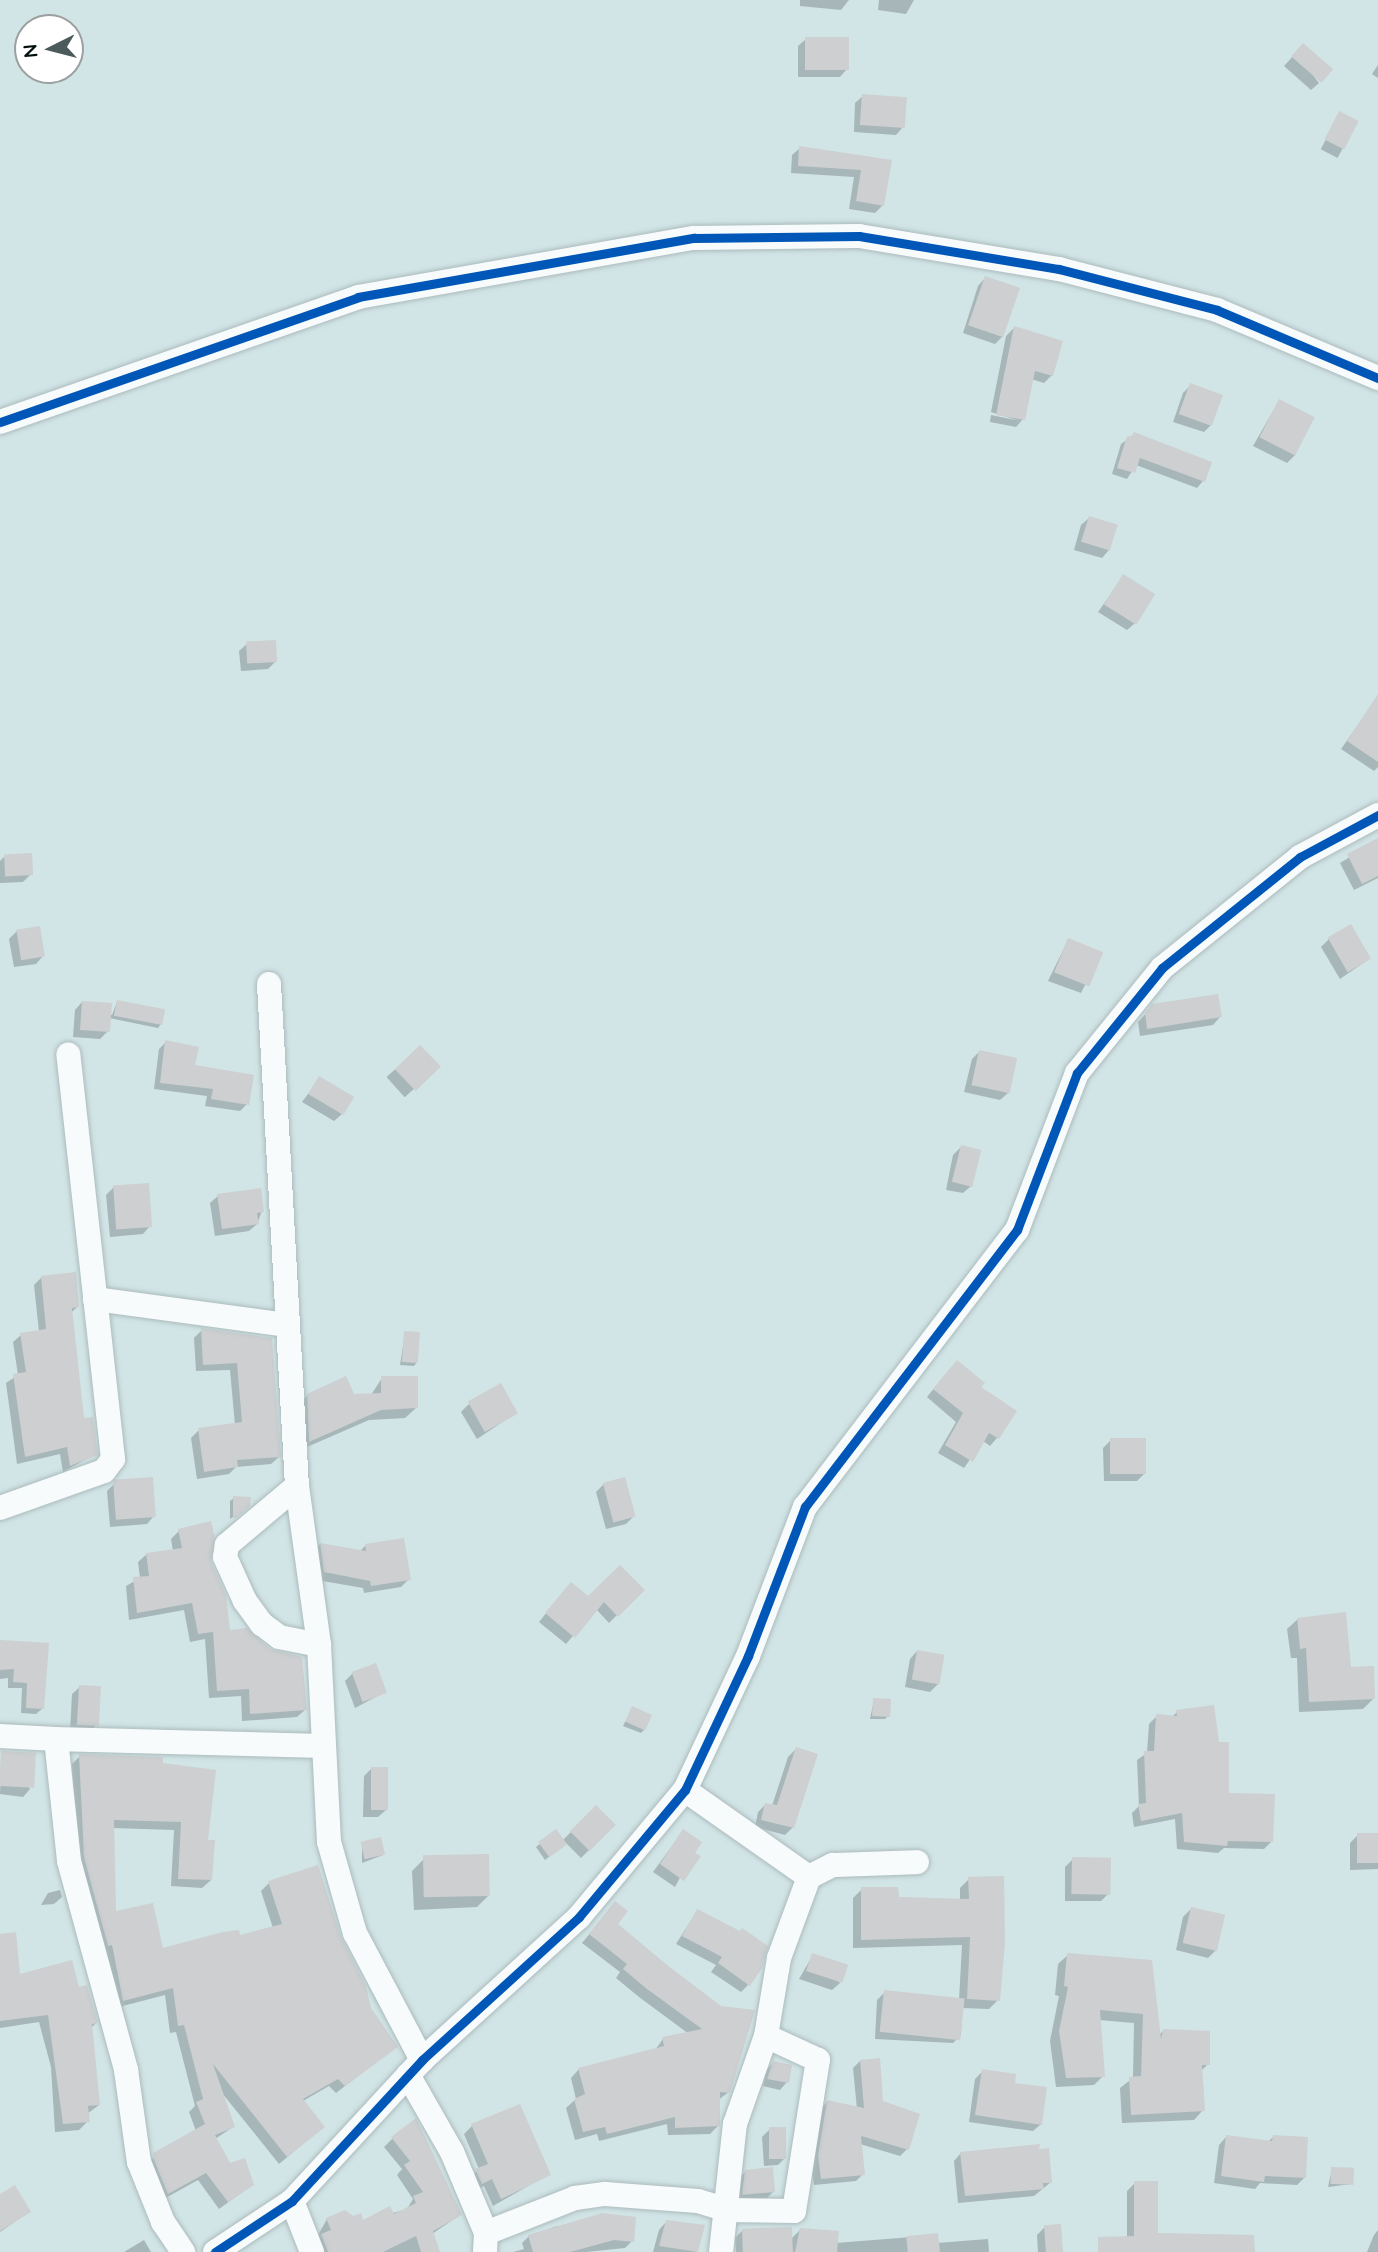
<!DOCTYPE html>
<html>
<head>
<meta charset="utf-8">
<style>
  body { margin:0 }
  #map { position:relative; width:1378px; height:2252px; overflow:hidden; background:#d1e4e6; font-family:Quicksand,sans-serif }
  div>[style] { position:absolute }
  [style*='--x'] { left:calc(var(--x)*1px); top:calc(var(--y)*1px); width:calc(var(--w)*1px); rotate:calc(var(--a)*1deg) }
  .shadow>* { inset:0; background:#0003; transform-origin:0 0 }
  .building>* { inset:0; background:#cdcfd0; transform-origin:0 0 }
  .roads { filter:drop-shadow(0 0 2px #acbbbd) drop-shadow(0 0 2px #acbbbd) }
  .street>* { height:24px; margin:-12px; padding:0 12px; transform-origin:12px; border-radius:12px; background:#f8fbfb }
  .cycleway>* { height:9px; margin:-4.5px; padding:0 4.5px; transform-origin:4.5px; border-radius:4.5px; background:#0057b8 }
  span { translate:-50% -50%; white-space:nowrap; text-align:center; line-height:1.15; -webkit-text-stroke:5px #fff; paint-order:stroke }
  .north { position:absolute; left:14px; top:14px; width:70px; height:70px; box-sizing:border-box; background:#fff; border:2px solid #9b9f9f; border-radius:50%; rotate:264deg; font-size:19px; font-weight:700; line-height:28px; text-align:center; color:#040f10 }
  .north::after { content:''; display:block; margin:auto; width:24px; height:32px; background:#4c5a5b; clip-path:polygon(50% 0,100% 100%,50% 72%,0 100%) }
</style>
</head>
<body>
<div id="map">
  <div class="shadow">
    <i style="clip-path:polygon(800px 0,849px 0,841px 10px,800px 6px)"></i>
    <i style="clip-path:polygon(879px 0,914px 0,906px 14px,878px 10px)"></i>
    <i style="clip-path:polygon(806px 39px,847px 69px,840px 77px,798px 77px,798px 46px)"></i>
    <i style="clip-path:polygon(1296px 53px,1319px 83px,1311px 90px,1284px 66px)"></i>
    <i style="clip-path:polygon(1378px 65px,1378px 78px,1372px 74px)"></i>
    <i style="clip-path:polygon(863px 96px,903px 127px,896px 135px,854px 132px,855px 103px)"></i>
    <i style="left:1340px;top:113px;width:19px;height:41px;rotate:28deg"></i>
    <i style="clip-path:polygon(800px 148px,890px 162px,883px 205px,875px 213px,849px 209px,854px 177px,791px 173px,792px 155px)"></i>
    <i style="clip-path:polygon(985px 278px,1003px 336px,995px 344px,963px 333px,978px 286px)"></i>
    <i style="clip-path:polygon(1014px 328px,1052px 375px,1044px 383px,1031px 379px,1023px 419px,1016px 427px,990px 422px,991px 415px,1020px 421px,991px 412px,1006px 336px)"></i>
    <i style="clip-path:polygon(1191px 385px,1212px 424px,1204px 432px,1173px 422px,1183px 393px)"></i>
    <i style="clip-path:polygon(1279px 401px,1295px 455px,1287px 463px,1253px 446px)"></i>
    <i style="clip-path:polygon(1135px 434px,1203px 481px,1197px 488px,1136px 465px,1127px 479px,1112px 474px,1121px 444px)"></i>
    <i style="clip-path:polygon(1089px 518px,1109px 550px,1102px 558px,1074px 550px,1081px 525px)"></i>
    <i style="clip-path:polygon(1123px 577px,1135px 623px,1127px 630px,1098px 612px)"></i>
    <i style="clip-path:polygon(247px 644px,275px 662px,268px 669px,241px 671px,239px 651px)"></i>
    <i style="clip-path:polygon(1370px 708px,1378px 713px,1378px 767px,1374px 771px,1341px 749px)"></i>
    <i style="clip-path:polygon(1378px 840px,1378px 878px,1354px 890px,1340px 863px)"></i>
    <i style="clip-path:polygon(4px 857px,31px 874px,23px 882px,0 883px,0 861px)"></i>
    <i style="clip-path:polygon(17px 931px,43px 956px,36px 964px,14px 967px,9px 939px)"></i>
    <i style="clip-path:polygon(1329px 939px,1369px 959px,1340px 979px,1321px 947px)"></i>
    <i style="clip-path:polygon(1068px 940px,1101px 953px,1081px 993px,1048px 981px)"></i>
    <i style="clip-path:polygon(82px 1002px,112px 1015px,117px 1002px,161px 1024px,158px 1028px,109px 1018px,108px 1031px,100px 1039px,73px 1037px,75px 1010px)"></i>
    <i style="clip-path:polygon(1153px 1006px,1220px 1017px,1213px 1025px,1140px 1036px,1138px 1022px)"></i>
    <i style="clip-path:polygon(166px 1042px,193px 1067px,247px 1104px,240px 1111px,205px 1106px,207px 1096px,154px 1089px,159px 1049px)"></i>
    <i style="left:420px;top:1047px;width:27px;height:45px;rotate:48deg"></i>
    <i style="clip-path:polygon(979px 1052px,1008px 1093px,1000px 1100px,964px 1092px,972px 1059px)"></i>
    <i style="clip-path:polygon(320px 1078px,342px 1114px,334px 1121px,302px 1102px)"></i>
    <i style="clip-path:polygon(961px 1147px,971px 1186px,963px 1193px,946px 1190px,953px 1155px)"></i>
    <i style="clip-path:polygon(114px 1187px,150px 1226px,143px 1234px,110px 1237px,106px 1195px)"></i>
    <i style="clip-path:polygon(218px 1196px,262px 1211px,257px 1224px,249px 1231px,215px 1236px,210px 1203px)"></i>
    <i style="clip-path:polygon(42px 1277px,77px 1307px,71px 1313px,83px 1420px,96px 1454px,63px 1472px,60px 1454px,17px 1464px,6px 1383px,18px 1375px,13px 1342px,21px 1335px,39px 1332px,34px 1285px)"></i>
    <i style="clip-path:polygon(202px 1330px,270px 1340px,279px 1457px,271px 1464px,236px 1467px,229px 1474px,197px 1479px,191px 1438px,199px 1430px,235px 1425px,230px 1370px,196px 1371px,194px 1338px)"></i>
    <i style="clip-path:polygon(405px 1333px,417px 1362px,414px 1366px,400px 1365px)"></i>
    <i style="clip-path:polygon(949px 1370px,1015px 1412px,997px 1438px,990px 1446px,983px 1441px,964px 1468px,938px 1453px,956px 1422px,927px 1397px)"></i>
    <i style="clip-path:polygon(382px 1378px,416px 1408px,405px 1418px,369px 1420px,300px 1450px,297px 1406px,308px 1395px,371px 1395px)"></i>
    <i style="clip-path:polygon(469px 1404px,516px 1413px,477px 1439px,461px 1412px)"></i>
    <i style="clip-path:polygon(1111px 1440px,1145px 1473px,1137px 1481px,1104px 1481px,1103px 1448px)"></i>
    <i style="clip-path:polygon(114px 1484px,154px 1516px,147px 1524px,110px 1527px,107px 1491px)"></i>
    <i style="clip-path:polygon(604px 1484px,634px 1516px,626px 1524px,606px 1529px,596px 1492px)"></i>
    <i style="clip-path:polygon(234px 1498px,245px 1509px,230px 1519px,230px 1501px)"></i>
    <i style="clip-path:polygon(179px 1531px,209px 1563px,228px 1632px,306px 1709px,297px 1717px,242px 1721px,241px 1696px,209px 1698px,205px 1639px,190px 1642px,184px 1610px,129px 1620px,126px 1586px,140px 1578px,138px 1562px,147px 1554px,173px 1551px,171px 1539px)"></i>
    <i style="clip-path:polygon(320px 1544px,360px 1551px,365px 1546px,409px 1579px,401px 1587px,364px 1593px,363px 1588px,317px 1580px,313px 1552px)"></i>
    <i style="clip-path:polygon(642px 1590px,609px 1623px,596px 1609px,566px 1644px,539px 1622px,563px 1592px,588px 1599px)"></i>
    <i style="clip-path:polygon(1298px 1619px,1373px 1699px,1363px 1709px,1299px 1712px,1297px 1658px,1291px 1658px,1287px 1629px)"></i>
    <i style="clip-path:polygon(0 1642px,47px 1644px,43px 1708px,36px 1714px,21px 1713px,22px 1688px,8px 1688px,8px 1678px,0 1679px)"></i>
    <i style="clip-path:polygon(917px 1651px,938px 1684px,930px 1692px,905px 1687px,910px 1659px)"></i>
    <i style="clip-path:polygon(353px 1673px,385px 1692px,355px 1708px,345px 1681px)"></i>
    <i style="clip-path:polygon(80px 1687px,97px 1724px,90px 1732px,70px 1732px,72px 1694px)"></i>
    <i style="clip-path:polygon(874px 1700px,888px 1716px,885px 1719px,870px 1719px)"></i>
    <i style="clip-path:polygon(632px 1709px,644px 1730px,641px 1733px,623px 1726px)"></i>
    <i style="clip-path:polygon(1177px 1712px,1227px 1795px,1272px 1841px,1264px 1849px,1224px 1848px,1218px 1853px,1177px 1849px,1175px 1819px,1134px 1827px,1132px 1813px,1139px 1806px,1137px 1760px,1147px 1753px,1149px 1724px,1157px 1716px,1172px 1717px)"></i>
    <i style="clip-path:polygon(796px 1749px,793px 1827px,785px 1835px,755px 1827px,758px 1812px,766px 1804px,772px 1806px,788px 1757px)"></i>
    <i style="clip-path:polygon(2px 1753px,30px 1789px,23px 1797px,0 1794px)"></i>
    <i style="clip-path:polygon(80px 1756px,162px 1764px,206px 1841px,211px 1880px,202px 1888px,171px 1886px,174px 1830px,112px 1828px,114px 1913px,162px 1950px,239px 1937px,273px 1928px,261px 1891px,269px 1883px,339px 1938px,370px 2009px,396px 2047px,336px 2093px,329px 2086px,303px 2101px,315px 2134px,279px 2164px,222px 2093px,233px 2127px,215px 2139px,229px 2165px,252px 2185px,219px 2209px,198px 2180px,160px 2201px,146px 2163px,196px 2131px,189px 2112px,195px 2106px,176px 2032px,170px 2033px,165px 1995px,115px 2008px,76px 1867px,72px 1764px)"></i>
    <i style="clip-path:polygon(372px 1768px,386px 1810px,378px 1817px,363px 1817px,364px 1776px)"></i>
    <i style="clip-path:polygon(596px 1807px,614px 1825px,581px 1858px,566px 1843px,545px 1860px,536px 1847px,556px 1831px,562px 1841px)"></i>
    <i style="clip-path:polygon(683px 1831px,693px 1853px,675px 1887px,653px 1872px)"></i>
    <i style="clip-path:polygon(1358px 1835px,1378px 1835px,1378px 1869px,1350px 1870px,1350px 1843px)"></i>
    <i style="clip-path:polygon(362px 1844px,383px 1855px,362px 1863px)"></i>
    <i style="clip-path:polygon(424px 1859px,489px 1895px,477px 1907px,414px 1910px,412px 1871px)"></i>
    <i style="clip-path:polygon(1073px 1859px,1109px 1893px,1101px 1901px,1065px 1901px,1065px 1867px)"></i>
    <i style="clip-path:polygon(969px 1879px,998px 2000px,989px 2009px,962px 2008px,961px 2035px,953px 2043px,875px 2039px,877px 2000px,885px 1992px,959px 2000px,962px 1945px,853px 1948px,853px 1898px,862px 1889px,897px 1899px,960px 1900px,960px 1888px)"></i>
    <i style="clip-path:polygon(60px 1890px,62px 1897px,54px 1904px,41px 1905px,48px 1893px)"></i>
    <i style="clip-path:polygon(615px 1903px,615px 1925px,720px 2008px,729px 2092px,718px 2100px,718px 2126px,710px 2134px,668px 2135px,667px 2124px,599px 2141px,597px 2134px,575px 2140px,566px 2108px,576px 2099px,571px 2078px,579px 2069px,655px 2050px,663px 2039px,689px 2034px,639px 1997px,616px 1978px,620px 1972px,582px 1943px)"></i>
    <i style="clip-path:polygon(1191px 1909px,1216px 1950px,1208px 1958px,1176px 1950px,1183px 1917px)"></i>
    <i style="clip-path:polygon(697px 1911px,748px 1985px,741px 1992px,711px 1972px,716px 1965px,676px 1944px)"></i>
    <i style="clip-path:polygon(0 1936px,19px 1976px,77px 1989px,96px 2023px,91px 2028px,99px 2105px,87px 2114px,88px 2121px,79px 2130px,55px 2132px,51px 2067px,39px 2022px,0 2028px)"></i>
    <i style="clip-path:polygon(813px 1955px,840px 1983px,832px 1990px,799px 1979px)"></i>
    <i style="clip-path:polygon(1068px 1955px,1151px 1962px,1158px 2036px,1163px 2031px,1208px 2064px,1201px 2071px,1203px 2110px,1194px 2120px,1122px 2123px,1120px 2088px,1133px 2078px,1134px 2023px,1099px 2020px,1103px 2076px,1094px 2085px,1056px 2087px,1050px 2041px,1059px 1996px,1055px 1995px,1058px 1964px)"></i>
    <i style="clip-path:polygon(860px 2061px,907px 2149px,900px 2156px,860px 2144px,863px 2174px,856px 2181px,814px 2185px,811px 2165px,820px 2110px,827px 2102px,857px 2109px,853px 2068px)"></i>
    <i style="clip-path:polygon(773px 2063px,787px 2082px,780px 2090px,763px 2086px,766px 2071px)"></i>
    <i style="clip-path:polygon(983px 2071px,1041px 2124px,1033px 2131px,969px 2122px,975px 2079px)"></i>
    <i style="clip-path:polygon(472px 2126px,549px 2174px,493px 2206px,484px 2186px,474px 2191px,469px 2178px,479px 2169px,464px 2134px)"></i>
    <i style="clip-path:polygon(770px 2129px,786px 2157px,778px 2165px,764px 2166px,762px 2137px)"></i>
    <i style="clip-path:polygon(1226px 2137px,1268px 2142px,1273px 2137px,1304px 2178px,1297px 2185px,1260px 2183px,1255px 2189px,1214px 2183px,1219px 2145px)"></i>
    <i style="clip-path:polygon(393px 2138px,460px 2215px,432px 2234px,438px 2252px,317px 2252px,313px 2244px,327px 2219px,363px 2222px,407px 2209px,413px 2199px,397px 2175px,402px 2169px,384px 2147px)"></i>
    <i style="clip-path:polygon(961px 2153px,1051px 2182px,1034px 2196px,958px 2203px,954px 2161px)"></i>
    <i style="clip-path:polygon(1332px 2169px,1352px 2184px,1328px 2187px)"></i>
    <i style="clip-path:polygon(746px 2171px,774px 2191px,766px 2199px,735px 2202px,738px 2179px)"></i>
    <i style="clip-path:polygon(1135px 2183px,1157px 2235px,1236px 2252px,1113px 2252px,1127px 2238px,1127px 2191px)"></i>
    <i style="clip-path:polygon(0 2195px,29px 2212px,0 2232px)"></i>
    <i style="clip-path:polygon(666px 2222px,703px 2226px,696px 2252px,653px 2252px,659px 2230px)"></i>
    <i style="clip-path:polygon(557px 2226px,632px 2241px,625px 2248px,586px 2252px,513px 2252px,524px 2249px,522px 2243px,529px 2236px)"></i>
    <i style="clip-path:polygon(1045px 2227px,1061px 2252px,1038px 2252px,1037px 2235px)"></i>
    <i style="clip-path:polygon(743px 2230px,791px 2239px,800px 2230px,836px 2243px,937px 2235px,937px 2243px,988px 2239px,989px 2252px,736px 2252px,735px 2238px)"></i>
    <i style="clip-path:polygon(1378px 2230px,1378px 2252px,1367px 2252px,1374px 2235px)"></i>
    <i style="clip-path:polygon(144px 2240px,151px 2252px,124px 2252px)"></i>
  </div>
  <div class="building">
    <i style="left:805px;top:37px;width:44px;height:33px"></i>
    <i style="left:1303px;top:43px;width:40px;height:18px;rotate:41deg"></i>
    <i style="left:862px;top:94px;width:45px;height:31px;rotate:4deg"></i>
    <i style="left:1339px;top:111px;width:22px;height:32px;rotate:27deg"></i>
    <i style="clip-path:polygon(799px 146px,892px 160px,884px 206px,856px 201px,861px 170px,798px 166px)"></i>
    <i style="left:985px;top:276px;width:37px;height:52px;rotate:19deg"></i>
    <i style="clip-path:polygon(1014px 326px,1063px 341px,1053px 376px,1035px 371px,1025px 420px,996px 415px)"></i>
    <i style="left:1190px;top:383px;width:35px;height:33px;rotate:20deg"></i>
    <i style="left:1279px;top:399px;width:40px;height:43px;rotate:27deg"></i>
    <i style="clip-path:polygon(1134px 432px,1212px 462px,1205px 482px,1140px 458px,1135px 473px,1117px 468px,1127px 436px,1132px 437px)"></i>
    <i style="left:1089px;top:516px;width:30px;height:27px;rotate:17deg"></i>
    <i style="left:1123px;top:574px;width:38px;height:36px;rotate:32deg"></i>
    <i style="left:276px;top:640px;width:22px;height:30px;rotate:87deg"></i>
    <i style="clip-path:polygon(1378px 694px,1378px 762px,1347px 741px)"></i>
    <i style="clip-path:polygon(1378px 838px,1378px 876px,1362px 884px,1347px 854px)"></i>
    <i style="left:32px;top:853px;width:22px;height:28px;rotate:87deg"></i>
    <i style="left:1351px;top:924px;width:40px;height:27px;rotate:60deg"></i>
    <i style="left:40px;top:926px;width:31px;height:24px;rotate:81deg"></i>
    <i style="left:1068px;top:938px;width:38px;height:37px;rotate:22deg"></i>
    <i style="clip-path:polygon(1218px 994px,1222px 1017px,1147px 1029px,1145px 1013px,1152px 1004px)"></i>
    <i style="left:117px;top:1000px;width:49px;height:16px;rotate:11deg"></i>
    <i style="left:82px;top:1001px;width:30px;height:29px;rotate:4deg"></i>
    <i style="clip-path:polygon(165px 1040px,199px 1047px,195px 1065px,254px 1075px,249px 1105px,211px 1099px,213px 1089px,160px 1083px)"></i>
    <i style="left:420px;top:1045px;width:30px;height:35px;rotate:46deg"></i>
    <i style="left:979px;top:1050px;width:39px;height:36px;rotate:12deg"></i>
    <i style="left:319px;top:1076px;width:41px;height:21px;rotate:31deg"></i>
    <i style="left:961px;top:1145px;width:21px;height:38px;rotate:14deg"></i>
    <i style="left:149px;top:1183px;width:44px;height:36px;rotate:86deg"></i>
    <i style="clip-path:polygon(261px 1188px,264px 1212px,257px 1213px,259px 1224px,222px 1229px,217px 1194px)"></i>
    <i style="clip-path:polygon(76px 1272px,79px 1307px,72px 1308px,84px 1418px,93px 1417px,98px 1455px,70px 1466px,67px 1447px,25px 1457px,13px 1374px,26px 1372px,20px 1333px,46px 1329px,41px 1276px)"></i>
    <i style="clip-path:polygon(201px 1328px,272px 1338px,281px 1457px,237px 1460px,238px 1467px,204px 1472px,198px 1428px,242px 1422px,237px 1363px,203px 1365px)"></i>
    <i style="left:404px;top:1331px;width:16px;height:31px;rotate:4deg"></i>
    <i style="clip-path:polygon(957px 1360px,985px 1383px,981px 1387px,1017px 1411px,999px 1439px,989px 1433px,973px 1462px,945px 1445px,963px 1413px,933px 1389px)"></i>
    <i style="clip-path:polygon(346px 1376px,354px 1394px,381px 1393px,381px 1376px,418px 1376px,418px 1408px,381px 1410px,309px 1442px,307px 1394px)"></i>
    <i style="left:501px;top:1383px;width:35px;height:38px;rotate:61deg"></i>
    <i style="left:1110px;top:1438px;width:36px;height:36px"></i>
    <i style="left:153px;top:1477px;width:40px;height:40px;rotate:86deg"></i>
    <i style="left:625px;top:1477px;width:41px;height:23px;rotate:75deg"></i>
    <i style="clip-path:polygon(233px 1496px,251px 1497px,250px 1506px,236px 1518px,233px 1518px)"></i>
    <i style="clip-path:polygon(211px 1521px,215px 1538px,211px 1562px,226px 1595px,230px 1630px,247px 1628px,270px 1649px,302px 1657px,307px 1710px,250px 1714px,249px 1689px,217px 1691px,213px 1632px,198px 1634px,192px 1603px,137px 1613px,133px 1577px,149px 1576px,146px 1553px,182px 1548px,178px 1529px)"></i>
    <i style="clip-path:polygon(404px 1538px,411px 1580px,371px 1586px,370px 1581px,324px 1572px,320px 1543px,366px 1551px,365px 1544px)"></i>
    <i style="clip-path:polygon(620px 1565px,645px 1590px,618px 1617px,604px 1602px,575px 1638px,545px 1613px,571px 1582px,588px 1596px)"></i>
    <i style="clip-path:polygon(1346px 1612px,1351px 1667px,1374px 1666px,1375px 1699px,1309px 1702px,1306px 1648px,1300px 1649px,1297px 1618px)"></i>
    <i style="clip-path:polygon(0 1640px,49px 1643px,44px 1709px,26px 1708px,27px 1683px,13px 1682px,14px 1669px,0 1670px)"></i>
    <i style="left:917px;top:1650px;width:28px;height:30px;rotate:10deg"></i>
    <i style="left:376px;top:1663px;width:32px;height:26px;rotate:70deg"></i>
    <i style="left:79px;top:1685px;width:22px;height:40px;rotate:3deg"></i>
    <i style="left:873px;top:1698px;width:18px;height:18px;rotate:3deg"></i>
    <i style="clip-path:polygon(1214px 1705px,1219px 1742px,1229px 1742px,1229px 1793px,1275px 1794px,1273px 1842px,1228px 1841px,1227px 1846px,1184px 1842px,1182px 1813px,1141px 1821px,1138px 1804px,1146px 1803px,1144px 1751px,1154px 1751px,1156px 1714px,1177px 1716px,1176px 1710px)"></i>
    <i style="left:632px;top:1706px;width:22px;height:17px;rotate:24deg"></i>
    <i style="clip-path:polygon(796px 1747px,818px 1754px,794px 1828px,761px 1820px,765px 1803px,777px 1805px)"></i>
    <i style="left:1px;top:1751px;width:35px;height:35px;rotate:3deg"></i>
    <i style="clip-path:polygon(79px 1754px,163px 1757px,163px 1763px,216px 1770px,208px 1840px,215px 1840px,212px 1880px,178px 1879px,181px 1822px,114px 1820px,116px 1911px,153px 1903px,163px 1948px,223px 1932px,239px 1930px,240px 1935px,282px 1924px,268px 1881px,318px 1865px,341px 1937px,366px 1986px,371px 2008px,398px 2047px,345px 2086px,338px 2079px,303px 2099px,325px 2127px,287px 2157px,213px 2064px,235px 2127px,215px 2135px,230px 2163px,245px 2158px,254px 2185px,228px 2202px,206px 2173px,168px 2194px,153px 2158px,153px 2153px,205px 2124px,196px 2102px,203px 2099px,184px 2025px,178px 2026px,173px 1988px,123px 2001px,112px 1945px,108px 1946px,84px 1858px)"></i>
    <i style="left:371px;top:1767px;width:17px;height:43px"></i>
    <i style="left:596px;top:1805px;width:28px;height:37px;rotate:45deg"></i>
    <i style="left:556px;top:1829px;width:19px;height:22px;rotate:54deg"></i>
    <i style="clip-path:polygon(683px 1829px,702px 1842px,695px 1853px,701px 1856px,684px 1881px,660px 1864px)"></i>
    <i style="left:1378px;top:1833px;width:30px;height:21px;rotate:90deg"></i>
    <i style="left:381px;top:1837px;width:18px;height:21px;rotate:77deg"></i>
    <i style="left:489px;top:1854px;width:42px;height:66px;rotate:89deg"></i>
    <i style="left:1072px;top:1857px;width:39px;height:37px;rotate:1deg"></i>
    <i style="clip-path:polygon(1004px 1876px,1005px 1942px,1000px 2001px,967px 1999px,970px 1937px,861px 1940px,861px 1887px,898px 1887px,899px 1897px,969px 1899px,968px 1877px)"></i>
    <i style="clip-path:polygon(615px 1901px,628px 1911px,618px 1924px,667px 1965px,721px 2006px,755px 2010px,730px 2093px,720px 2092px,720px 2126px,675px 2128px,675px 2117px,607px 2134px,605px 2127px,583px 2132px,574px 2099px,585px 2094px,578px 2068px,664px 2046px,662px 2037px,702px 2029px,647px 1989px,623px 1969px,627px 1964px,589px 1934px)"></i>
    <i style="left:1191px;top:1907px;width:35px;height:37px;rotate:13deg"></i>
    <i style="clip-path:polygon(697px 1909px,740px 1931px,742px 1928px,768px 1946px,762px 1968px,750px 1986px,718px 1963px,722px 1957px,682px 1936px)"></i>
    <i style="clip-path:polygon(16px 1932px,20px 1974px,72px 1960px,79px 1987px,87px 1985px,98px 2023px,92px 2024px,100px 2105px,88px 2106px,90px 2122px,63px 2124px,48px 2015px,0 2021px,0 1934px)"></i>
    <i style="left:812px;top:1953px;width:38px;height:19px;rotate:18deg"></i>
    <i style="clip-path:polygon(1067px 1953px,1152px 1960px,1161px 2039px,1163px 2029px,1210px 2031px,1210px 2065px,1202px 2065px,1205px 2111px,1131px 2115px,1129px 2077px,1141px 2076px,1143px 2014px,1100px 2010px,1105px 2077px,1066px 2078px,1059px 2031px,1068px 1987px,1064px 1986px)"></i>
    <i style="left:884px;top:1990px;width:81px;height:42px;rotate:6deg"></i>
    <i style="clip-path:polygon(880px 2058px,883px 2101px,920px 2114px,909px 2150px,861px 2136px,865px 2175px,821px 2179px,818px 2156px,827px 2100px,864px 2108px,860px 2060px)"></i>
    <i style="clip-path:polygon(773px 2061px,792px 2065px,789px 2083px,767px 2079px)"></i>
    <i style="clip-path:polygon(982px 2069px,1016px 2074px,1015px 2083px,1047px 2087px,1042px 2125px,975px 2115px)"></i>
    <i style="clip-path:polygon(520px 2104px,551px 2175px,501px 2199px,492px 2179px,482px 2184px,475px 2169px,488px 2164px,471px 2124px)"></i>
    <i style="clip-path:polygon(416px 2118px,462px 2215px,433px 2231px,440px 2252px,421px 2252px,416px 2236px,383px 2252px,328px 2252px,321px 2234px,331px 2230px,326px 2218px,345px 2210px,353px 2216px,361px 2213px,363px 2220px,390px 2206px,394px 2214px,416px 2203px,413px 2196px,423px 2192px,404px 2165px,410px 2161px,391px 2137px)"></i>
    <i style="left:769px;top:2127px;width:17px;height:32px"></i>
    <i style="clip-path:polygon(1226px 2135px,1272px 2141px,1273px 2135px,1308px 2137px,1306px 2178px,1265px 2176px,1264px 2182px,1221px 2176px)"></i>
    <i style="clip-path:polygon(1040px 2144px,1039px 2149px,1049px 2148px,1052px 2183px,1043px 2183px,1044px 2189px,965px 2196px,960px 2152px)"></i>
    <i style="clip-path:polygon(773px 2167px,775px 2192px,742px 2195px,745px 2170px)"></i>
    <i style="left:1331px;top:2167px;width:23px;height:17px;rotate:2deg"></i>
    <i style="clip-path:polygon(1134px 2181px,1158px 2181px,1158px 2233px,1254px 2235px,1255px 2252px,1098px 2252px,1098px 2237px,1134px 2236px)"></i>
    <i style="clip-path:polygon(15px 2185px,31px 2212px,0 2231px,0 2194px)"></i>
    <i style="clip-path:polygon(602px 2213px,636px 2217px,634px 2242px,614px 2240px,570px 2252px,533px 2252px,528px 2235px)"></i>
    <i style="clip-path:polygon(666px 2220px,705px 2225px,698px 2252px,659px 2246px)"></i>
    <i style="left:1061px;top:2224px;width:28px;height:17px;rotate:86deg"></i>
    <i style="left:792px;top:2227px;width:25px;height:50px;rotate:88deg"></i>
    <i style="clip-path:polygon(800px 2228px,839px 2231px,837px 2252px,795px 2252px)"></i>
    <i style="left:938px;top:2233px;width:19px;height:32px;rotate:84deg"></i>
  </div>
  <div class="roads">
    <div class="street">
      <i style="--x:0;--y:422;--w:379;--a:-19.2"></i>
      <i style="--x:358;--y:297;--w:341;--a:-10"></i>
      <i style="--x:694;--y:238;--w:165;--a:-0.7"></i>
      <i style="--x:859;--y:236;--w:203;--a:9.4"></i>
      <i style="--x:1059;--y:269;--w:163;--a:14.5"></i>
      <i style="--x:1217;--y:310;--w:175;--a:22.9"></i>
      <i style="--x:269;--y:984;--w:503;--a:86.81"></i>
      <i style="--x:297;--y:1486;--w:161;--a:82.1"></i>
      <i style="--x:319;--y:1645;--w:197;--a:87.1"></i>
      <i style="--x:329;--y:1842;--w:95;--a:74.1"></i>
      <i style="--x:355;--y:1933;--w:144;--a:62.2"></i>
      <i style="--x:95;--y:1299;--w:194;--a:7.7"></i>
      <i style="--x:297;--y:1486;--w:92;--a:139.9"></i>
      <i style="--x:227;--y:1545;--w:12;--a:99"></i>
      <i style="--x:225;--y:1557;--w:48;--a:65.6"></i>
      <i style="--x:245;--y:1601;--w:29;--a:54"></i>
      <i style="--x:262;--y:1624;--w:21;--a:37"></i>
      <i style="--x:279;--y:1637;--w:41;--a:11.3"></i>
      <i style="--x:0;--y:1508;--w:110;--a:-19.6"></i>
      <i style="--x:104;--y:1471;--w:15;--a:-53"></i>
      <i style="--x:113;--y:1459;--w:407;--a:-96.3"></i>
      <i style="--x:0;--y:1736;--w:56;--a:3.1"></i>
      <i style="--x:56;--y:1739;--w:123;--a:83.9"></i>
      <i style="--x:69;--y:1861;--w:217;--a:74.7"></i>
      <i style="--x:126;--y:2070;--w:93;--a:82"></i>
      <i style="--x:139;--y:2162;--w:65;--a:68.2"></i>
      <i style="--x:163;--y:2222;--w:36;--a:56"></i>
      <i style="--x:56;--y:1739;--w:266;--a:1.5"></i>
      <i style="--x:685;--y:1790;--w:151;--a:35.1"></i>
      <i style="--x:408;--y:2075;--w:89;--a:60.3"></i>
      <i style="--x:452;--y:2152;--w:88;--a:67.2"></i>
      <i style="--x:292;--y:2201;--w:55;--a:68.6"></i>
      <i style="--x:215;--y:2252;--w:92;--a:-33.5"></i>
      <i style="--x:292;--y:2201;--w:192;--a:-47.3"></i>
      <i style="--x:422;--y:2060;--w:212;--a:-42.3"></i>
      <i style="--x:579;--y:1917;--w:165;--a:-50.2"></i>
      <i style="--x:685;--y:1790;--w:148;--a:-64.8"></i>
      <i style="--x:748;--y:1656;--w:160;--a:-69.1"></i>
      <i style="--x:805;--y:1507;--w:349;--a:-52.6"></i>
      <i style="--x:1017;--y:1230;--w:168;--a:-69.1"></i>
      <i style="--x:1077;--y:1073;--w:135;--a:-51"></i>
      <i style="--x:1162;--y:968;--w:177;--a:-38.8"></i>
      <i style="--x:1300;--y:857;--w:89;--a:-28.3"></i>
      <i style="--x:485;--y:2252;--w:19;--a:-87"></i>
      <i style="--x:486;--y:2233;--w:96;--a:-21.5"></i>
      <i style="--x:575;--y:2198;--w:30;--a:-8"></i>
      <i style="--x:605;--y:2194;--w:93;--a:4.3"></i>
      <i style="--x:698;--y:2201;--w:31;--a:17"></i>
      <i style="--x:728;--y:2210;--w:66;--a:0.9"></i>
      <i style="--x:794;--y:2211;--w:153;--a:-81"></i>
      <i style="--x:818;--y:2060;--w:57;--a:-155.2"></i>
      <i style="--x:721;--y:2252;--w:129;--a:-83.8"></i>
      <i style="--x:735;--y:2124;--w:93;--a:-70.6"></i>
      <i style="--x:766;--y:2036;--w:79;--a:-80.5"></i>
      <i style="--x:779;--y:1958;--w:86;--a:-69.7"></i>
      <i style="--x:809;--y:1877;--w:27;--a:-27"></i>
      <i style="--x:833;--y:1865;--w:84;--a:-2"></i>
    </div>
  </div>
  <div class="cycleway">
    <i style="--x:0;--y:422;--w:379;--a:-19.2"></i>
    <i style="--x:358;--y:297;--w:341;--a:-10"></i>
    <i style="--x:694;--y:238;--w:165;--a:-0.7"></i>
    <i style="--x:859;--y:236;--w:203;--a:9.4"></i>
    <i style="--x:1059;--y:269;--w:163;--a:14.5"></i>
    <i style="--x:1217;--y:310;--w:175;--a:22.9"></i>
    <i style="--x:215;--y:2252;--w:92;--a:-33.5"></i>
    <i style="--x:292;--y:2201;--w:192;--a:-47.3"></i>
    <i style="--x:422;--y:2060;--w:212;--a:-42.3"></i>
    <i style="--x:579;--y:1917;--w:165;--a:-50.2"></i>
    <i style="--x:685;--y:1790;--w:148;--a:-64.8"></i>
    <i style="--x:748;--y:1656;--w:160;--a:-69.1"></i>
    <i style="--x:805;--y:1507;--w:349;--a:-52.6"></i>
    <i style="--x:1017;--y:1230;--w:168;--a:-69.1"></i>
    <i style="--x:1077;--y:1073;--w:135;--a:-51"></i>
    <i style="--x:1162;--y:968;--w:177;--a:-38.8"></i>
    <i style="--x:1300;--y:857;--w:89;--a:-28.3"></i>
  </div>
  <div class="north">N</div>
</div>
</body>
</html>
